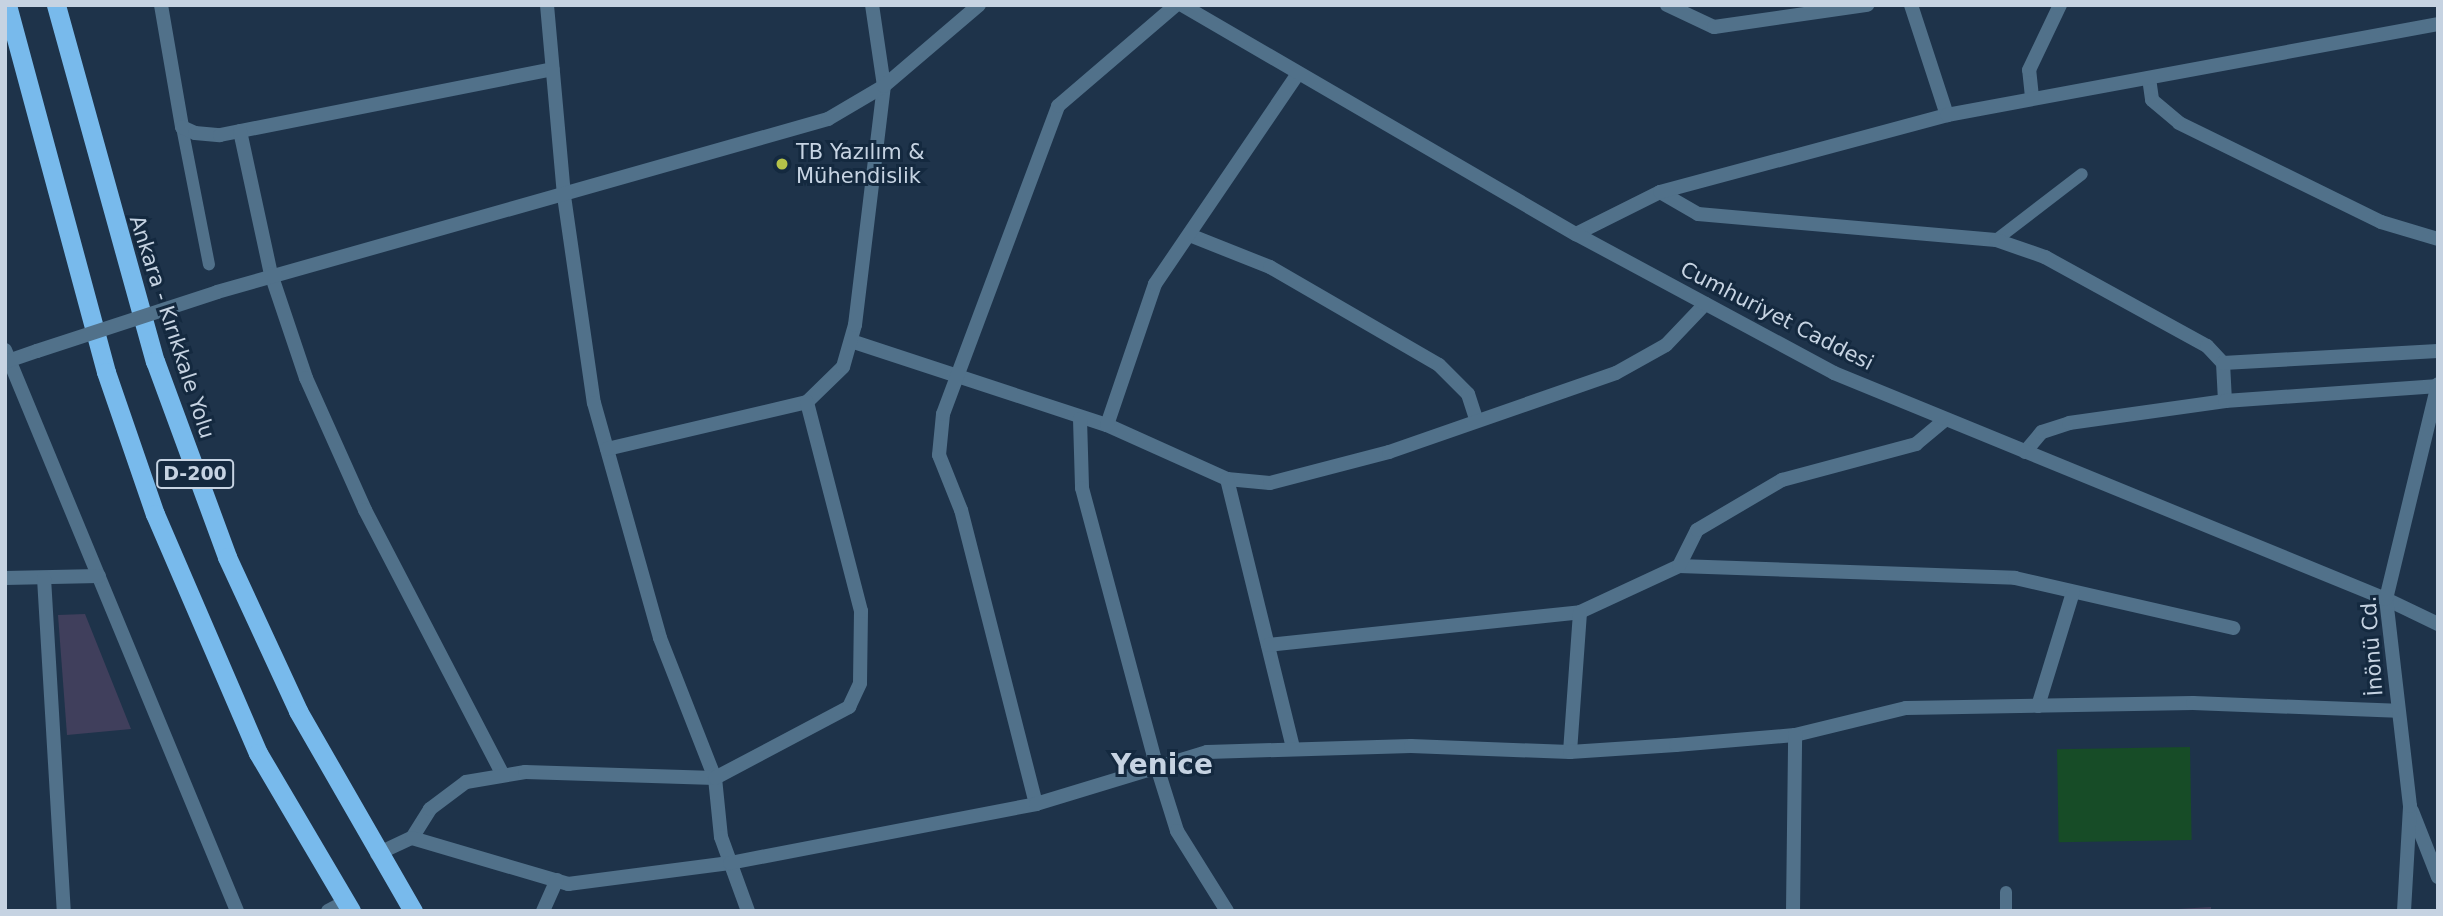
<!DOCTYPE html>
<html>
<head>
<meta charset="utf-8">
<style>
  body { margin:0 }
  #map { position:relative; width:2443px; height:916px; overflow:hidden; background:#1e334a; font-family:"DejaVu Sans",sans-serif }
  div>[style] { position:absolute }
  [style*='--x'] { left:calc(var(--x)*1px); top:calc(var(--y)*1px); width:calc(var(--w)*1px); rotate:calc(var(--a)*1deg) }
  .green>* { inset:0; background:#174c27; transform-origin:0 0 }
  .building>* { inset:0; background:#403f5c }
  .service>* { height:12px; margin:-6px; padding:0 6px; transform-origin:6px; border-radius:6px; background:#51718a }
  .minor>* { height:14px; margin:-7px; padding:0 7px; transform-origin:7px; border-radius:7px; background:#51718a }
  .tertiary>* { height:14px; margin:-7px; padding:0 7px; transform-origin:7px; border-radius:7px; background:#51718a }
  .trunk>* { height:19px; margin:-9.5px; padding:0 9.5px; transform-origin:9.5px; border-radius:9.5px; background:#78baec }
  .tertiary-bridge>* { height:14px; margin:-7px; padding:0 7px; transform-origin:7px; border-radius:7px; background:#51718a }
  .dots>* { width:19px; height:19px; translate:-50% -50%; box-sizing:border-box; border:4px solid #14293f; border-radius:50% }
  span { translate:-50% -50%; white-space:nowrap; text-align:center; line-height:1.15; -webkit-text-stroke:6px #14293f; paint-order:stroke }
  .shield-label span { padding:2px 5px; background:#14293f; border:2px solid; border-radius:5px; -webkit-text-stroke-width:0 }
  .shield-label { font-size:19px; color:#c6d3e2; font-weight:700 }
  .poi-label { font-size:21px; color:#c6d3e2 }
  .left { translate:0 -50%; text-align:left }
  .street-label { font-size:21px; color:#c6d3e2 }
  .district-label { font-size:28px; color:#c6d3e2; font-weight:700 }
  .frame { position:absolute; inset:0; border:7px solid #c6d3e2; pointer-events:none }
</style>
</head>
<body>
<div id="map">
  <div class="green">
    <i style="left:2190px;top:747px;width:93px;height:133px;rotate:89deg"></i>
  </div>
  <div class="building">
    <i style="clip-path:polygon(85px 614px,131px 729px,67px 735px,58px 615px)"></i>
    <i style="clip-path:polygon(2211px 907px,2211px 911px,2178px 911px,2178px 909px)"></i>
  </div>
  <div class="service">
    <i style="--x:182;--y:127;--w:140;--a:78.9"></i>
    <i style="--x:1996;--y:240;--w:108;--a:-37.5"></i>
    <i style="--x:2006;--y:892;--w:19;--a:90"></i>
  </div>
  <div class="minor">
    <i style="--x:161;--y:5;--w:124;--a:80.2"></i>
    <i style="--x:182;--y:127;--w:14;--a:25"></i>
    <i style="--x:195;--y:133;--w:25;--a:5"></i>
    <i style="--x:220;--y:135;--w:339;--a:-11.2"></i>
    <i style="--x:547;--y:5;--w:192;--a:84.9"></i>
    <i style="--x:564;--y:196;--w:209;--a:81.8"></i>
    <i style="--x:594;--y:403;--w:244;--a:74.3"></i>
    <i style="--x:660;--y:638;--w:150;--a:68.6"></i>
    <i style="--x:715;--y:778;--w:59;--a:84.2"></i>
    <i style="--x:721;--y:837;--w:79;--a:70"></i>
    <i style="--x:1667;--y:5;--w:52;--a:25.1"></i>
    <i style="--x:1714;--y:27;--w:155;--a:-8.2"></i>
    <i style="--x:1911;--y:5;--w:116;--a:71.9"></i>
    <i style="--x:2149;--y:78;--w:22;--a:82"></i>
    <i style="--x:2152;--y:100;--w:35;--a:40"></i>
    <i style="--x:2179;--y:123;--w:225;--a:26.1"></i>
    <i style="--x:2381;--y:222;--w:59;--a:16.6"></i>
    <i style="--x:2032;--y:97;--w:27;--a:-96"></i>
    <i style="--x:2029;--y:70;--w:72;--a:-64.5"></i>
    <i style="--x:240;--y:131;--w:146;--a:77.8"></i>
    <i style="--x:271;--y:274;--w:110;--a:71.4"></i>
    <i style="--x:306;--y:378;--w:145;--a:65.9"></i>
    <i style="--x:365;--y:510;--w:297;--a:62.5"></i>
    <i style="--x:1660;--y:192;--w:44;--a:30.1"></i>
    <i style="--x:1698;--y:214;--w:299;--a:5"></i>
    <i style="--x:1996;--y:240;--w:52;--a:19.1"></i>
    <i style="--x:2045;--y:257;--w:185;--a:28.8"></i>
    <i style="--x:2207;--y:346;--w:23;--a:47"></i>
    <i style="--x:2223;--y:363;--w:38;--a:87"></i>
    <i style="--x:1576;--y:234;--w:94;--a:-26.6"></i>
    <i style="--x:1660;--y:192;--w:297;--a:-15"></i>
    <i style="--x:1947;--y:115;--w:499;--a:-10.5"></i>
    <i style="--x:1192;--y:236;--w:84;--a:21.7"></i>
    <i style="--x:1270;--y:267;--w:195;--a:30.1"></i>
    <i style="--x:1439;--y:365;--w:41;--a:45"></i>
    <i style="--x:1468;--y:394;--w:26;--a:72"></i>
    <i style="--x:851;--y:341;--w:269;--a:18.2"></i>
    <i style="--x:1107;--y:425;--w:132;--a:24.2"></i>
    <i style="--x:1227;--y:479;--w:43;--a:5.3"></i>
    <i style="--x:1270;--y:483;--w:123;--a:-14.6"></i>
    <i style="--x:1389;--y:452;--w:240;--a:-19.2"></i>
    <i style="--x:1616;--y:373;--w:57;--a:-29.2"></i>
    <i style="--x:1666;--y:345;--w:57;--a:-46.4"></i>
    <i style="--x:5;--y:350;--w:607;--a:67.53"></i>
    <i style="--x:2223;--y:363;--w:215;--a:-3.2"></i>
    <i style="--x:1080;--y:419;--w:69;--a:88.3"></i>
    <i style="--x:1082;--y:488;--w:289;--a:75"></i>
    <i style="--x:1157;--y:767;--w:67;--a:72.6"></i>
    <i style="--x:1177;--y:831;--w:94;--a:58"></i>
    <i style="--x:1107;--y:425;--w:149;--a:-71.2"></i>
    <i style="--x:1155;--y:284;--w:253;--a:-55.8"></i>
    <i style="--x:607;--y:449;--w:205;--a:-13.2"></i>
    <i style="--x:807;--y:402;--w:50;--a:-44.2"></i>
    <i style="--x:843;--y:367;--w:44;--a:-74.1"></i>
    <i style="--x:855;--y:325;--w:241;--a:-83.1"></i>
    <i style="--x:884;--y:86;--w:82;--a:-98.4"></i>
    <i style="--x:2025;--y:452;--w:26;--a:-50"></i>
    <i style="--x:2042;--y:432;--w:28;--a:-18"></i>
    <i style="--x:2069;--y:423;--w:158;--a:-8"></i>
    <i style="--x:2225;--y:401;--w:214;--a:-4"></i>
    <i style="--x:1227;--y:479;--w:276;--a:76.2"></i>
    <i style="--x:1679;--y:566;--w:336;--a:2"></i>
    <i style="--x:2015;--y:578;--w:224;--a:12.9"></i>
    <i style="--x:5;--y:578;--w:94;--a:-1.2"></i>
    <i style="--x:44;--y:578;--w:334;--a:86.6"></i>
    <i style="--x:2386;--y:599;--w:58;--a:25.7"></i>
    <i style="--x:1268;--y:645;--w:314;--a:-6"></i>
    <i style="--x:1580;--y:612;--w:109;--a:-24.9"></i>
    <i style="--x:1679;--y:566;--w:40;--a:-63.4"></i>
    <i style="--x:1697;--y:530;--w:99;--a:-30.5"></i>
    <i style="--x:1782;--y:480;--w:139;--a:-15"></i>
    <i style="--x:1916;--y:444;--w:38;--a:-40"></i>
    <i style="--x:2038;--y:706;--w:119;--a:-72.9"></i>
    <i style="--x:1570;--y:752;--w:140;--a:-85.9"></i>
    <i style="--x:1036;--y:804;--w:303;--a:-104.3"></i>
    <i style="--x:961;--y:510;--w:59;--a:-111.8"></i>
    <i style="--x:939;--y:455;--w:41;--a:-84.4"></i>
    <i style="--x:943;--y:414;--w:329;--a:-69.5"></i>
    <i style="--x:1058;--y:106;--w:155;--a:-40.6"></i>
    <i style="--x:412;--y:838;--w:34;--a:-58"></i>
    <i style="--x:430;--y:809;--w:45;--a:-36.9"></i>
    <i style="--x:466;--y:782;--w:60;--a:-9.6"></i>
    <i style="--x:525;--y:772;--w:190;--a:1.8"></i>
    <i style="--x:715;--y:778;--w:152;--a:-27.9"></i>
    <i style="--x:849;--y:707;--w:26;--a:-65"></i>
    <i style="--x:860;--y:683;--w:72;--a:-89.2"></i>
    <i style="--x:861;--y:611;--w:216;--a:-104.5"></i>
    <i style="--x:377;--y:854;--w:38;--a:-25"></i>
    <i style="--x:412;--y:838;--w:163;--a:16.4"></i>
    <i style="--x:568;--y:884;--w:163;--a:-7.4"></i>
    <i style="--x:730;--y:863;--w:312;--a:-10.9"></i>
    <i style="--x:1036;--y:804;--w:179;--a:-16.9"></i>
    <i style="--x:1207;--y:752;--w:204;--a:-1.7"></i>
    <i style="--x:1411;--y:746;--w:159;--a:2.2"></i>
    <i style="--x:1570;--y:752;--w:106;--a:-3.8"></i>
    <i style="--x:1676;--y:745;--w:119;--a:-4.8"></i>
    <i style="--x:1795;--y:735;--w:114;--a:-13.7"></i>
    <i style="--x:1906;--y:708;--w:287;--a:-1"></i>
    <i style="--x:2193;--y:703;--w:204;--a:2.2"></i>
    <i style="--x:543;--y:911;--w:34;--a:-66"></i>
    <i style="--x:1793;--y:911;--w:176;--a:-89.3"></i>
  </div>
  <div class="tertiary">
    <i style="--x:1182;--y:5;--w:456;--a:30.2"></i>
    <i style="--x:1576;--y:234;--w:293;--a:28.3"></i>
    <i style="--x:1834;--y:373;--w:596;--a:22.27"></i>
    <i style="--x:217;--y:292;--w:635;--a:-15.81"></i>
    <i style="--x:828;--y:119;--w:65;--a:-30.5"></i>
    <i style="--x:884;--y:86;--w:125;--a:-40.5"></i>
    <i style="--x:5;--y:362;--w:34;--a:-19"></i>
    <i style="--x:2412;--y:811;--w:71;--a:68.5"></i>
    <i style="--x:328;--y:911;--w:19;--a:-28"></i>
    <i style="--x:2404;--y:911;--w:105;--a:-86.7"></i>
    <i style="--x:2410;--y:806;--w:208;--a:-96.6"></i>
    <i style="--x:2386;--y:599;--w:221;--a:-76.4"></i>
  </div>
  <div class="trunk">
    <i style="--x:7;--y:5;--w:380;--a:74.9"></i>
    <i style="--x:106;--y:372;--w:150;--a:71"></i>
    <i style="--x:155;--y:514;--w:260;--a:66.7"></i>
    <i style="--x:258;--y:753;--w:183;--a:59.5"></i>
    <i style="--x:56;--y:5;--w:370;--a:74.5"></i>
    <i style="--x:155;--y:361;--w:209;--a:69.8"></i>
    <i style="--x:227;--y:557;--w:170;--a:65.2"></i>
    <i style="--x:298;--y:711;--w:231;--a:60.1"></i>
  </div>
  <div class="tertiary-bridge">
    <i style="--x:37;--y:351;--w:189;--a:-18.1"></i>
  </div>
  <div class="dots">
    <i style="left:782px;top:164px;background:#b5c249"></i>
  </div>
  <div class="shield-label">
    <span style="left:195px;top:474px">D-200</span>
  </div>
  <div class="poi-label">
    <span class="left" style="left:796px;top:164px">TB Yazılım &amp;<br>Mühendislik</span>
  </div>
  <div class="street-label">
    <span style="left:1777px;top:316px;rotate:27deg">Cumhuriyet Caddesi</span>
    <span style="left:172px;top:327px;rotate:72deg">Ankara - Kırıkkale Yolu</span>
    <span style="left:2372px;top:646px;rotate:-94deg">İnönü Cd.</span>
  </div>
  <div class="district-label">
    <span style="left:1162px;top:765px">Yenice</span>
  </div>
  <div class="frame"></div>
</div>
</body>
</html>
